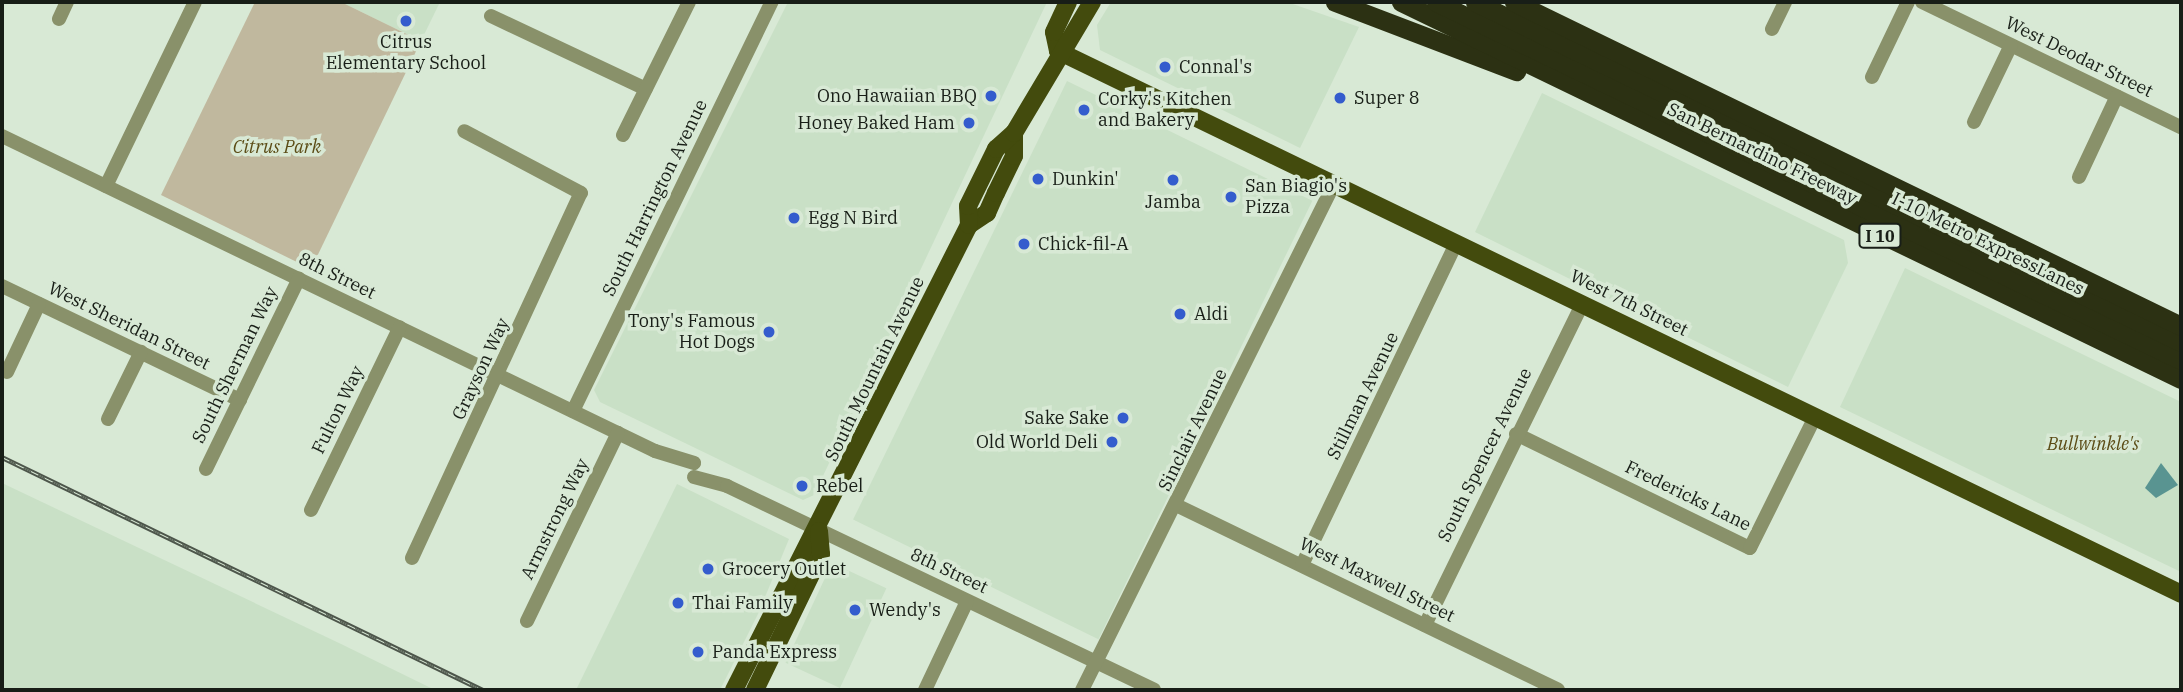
<!DOCTYPE html>
<html>
<head>
<meta charset="utf-8">
<style>
  body { margin:0 }
  #map { position:relative; width:2183px; height:692px; overflow:hidden; background:#d8e9d5; font-family:"IBM Plex Serif",serif }
  div>[style] { position:absolute }
  [style*='--x'] { left:calc(var(--x)*1px); top:calc(var(--y)*1px); width:calc(var(--w)*1px); rotate:calc(var(--a)*1deg) }
  .built>* { inset:0; background:#c9e0c6; transform-origin:0 0 }
  .green>* { inset:0; background:#c0b89e }
  .water>* { inset:0; background:#599491 }
  .minor>* { height:14px; margin:-7px; padding:0 7px; transform-origin:7px; border-radius:7px; background:#89916a }
  .major>* { height:18px; margin:-9px; padding:0 9px; transform-origin:9px; border-radius:9px; background:#434b0d }
  .highway>* { height:19px; margin:-9.5px; padding:0 9.5px; transform-origin:9.5px; border-radius:9.5px; background:#2c3113 }
  .rail>* { height:5px; margin-top:-2.5px; transform-origin:0; background:repeating-linear-gradient(90deg,#d8e9d5 0 8px,#4d564b 0 16px); box-sizing:border-box; border-block:2px solid #4d564b }
  .dots>* { width:19px; height:19px; translate:-50% -50%; box-sizing:border-box; border:4px solid #d8e9d5; border-radius:50% }
  span { translate:-50% -50%; white-space:nowrap; text-align:center; line-height:1.15; -webkit-text-stroke:7px #d8e9d5; paint-order:stroke }
  .shield-label span { padding:2px 5px; background:#d8e9d5; border:2px solid; border-radius:5px; -webkit-text-stroke-width:0 }
  .shield-label { font-size:16px; color:#181e17; font-weight:700 }
  .poi-label { font-size:18px; color:#181e17 }
  .left { translate:0 -50%; text-align:left }
  .right { translate:-100% -50%; text-align:right }
  .street-label { font-size:18px; color:#181e17 }
  .park-label { font-size:18px; color:#5b4c16; font-style:italic }
  .frame { position:absolute; inset:0; border:4px solid #181e17; pointer-events:none }
</style>
</head>
<body>
<div id="map">
  <div class="built">
    <i style="clip-path:polygon(341px 2px,440px 2px,421px 41px)"></i>
    <i style="clip-path:polygon(788px 2px,1047px 2px,814px 495px,803px 500px,600px 402px,594px 390px)"></i>
    <i style="clip-path:polygon(1111px 2px,1287px 2px,1359px 27px,1300px 148px,1100px 50px,1097px 25px)"></i>
    <i style="left:1067px;top:81px;width:273px;height:488px;rotate:26deg"></i>
    <i style="clip-path:polygon(1542px 93px,1844px 240px,1848px 263px,1788px 387px,1475px 232px)"></i>
    <i style="clip-path:polygon(1905px 268px,2181px 402px,2181px 572px,1840px 407px)"></i>
    <i style="clip-path:polygon(2px 483px,339px 643px,435px 690px,2px 690px)"></i>
    <i style="clip-path:polygon(677px 484px,789px 539px,758px 614px,720px 690px,576px 690px)"></i>
    <i style="left:832px;top:563px;width:60px;height:110px;rotate:25deg"></i>
  </div>
  <div class="green">
    <i style="clip-path:polygon(255px 2px,341px 2px,421px 41px,311px 269px,161px 195px)"></i>
  </div>
  <div class="water">
    <i style="clip-path:polygon(2161px 463px,2178px 485px,2156px 498px,2145px 488px)"></i>
  </div>
  <div class="minor">
    <i style="--x:1922;--y:2;--w:288;--a:25.8"></i>
    <i style="--x:491;--y:16;--w:171;--a:25.2"></i>
    <i style="--x:59;--y:19;--w:19;--a:-65"></i>
    <i style="--x:1772;--y:29;--w:30;--a:-64"></i>
    <i style="--x:1872;--y:77;--w:83;--a:-64.4"></i>
    <i style="--x:1974;--y:122;--w:85;--a:-64.3"></i>
    <i style="--x:623;--y:135;--w:148;--a:-63.6"></i>
    <i style="--x:2;--y:136;--w:725;--a:25.75"></i>
    <i style="--x:655;--y:451;--w:41;--a:17.1"></i>
    <i style="--x:2079;--y:177;--w:89;--a:-64.9"></i>
    <i style="--x:106;--y:186;--w:204;--a:-64.2"></i>
    <i style="--x:2;--y:286;--w:264;--a:25.6"></i>
    <i style="--x:7;--y:372;--w:75;--a:-64.8"></i>
    <i style="--x:573;--y:411;--w:455;--a:-64.1"></i>
    <i style="--x:108;--y:419;--w:75;--a:-63.8"></i>
    <i style="--x:1516;--y:434;--w:260;--a:26"></i>
    <i style="--x:1750;--y:548;--w:146;--a:-63.6"></i>
    <i style="--x:206;--y:469;--w:212;--a:-64"></i>
    <i style="--x:694;--y:477;--w:34;--a:15"></i>
    <i style="--x:727;--y:486;--w:473;--a:25.5"></i>
    <i style="--x:1178;--y:506;--w:422;--a:25.8"></i>
    <i style="--x:311;--y:510;--w:203;--a:-64.1"></i>
    <i style="--x:412;--y:558;--w:402;--a:-65.2"></i>
    <i style="--x:581;--y:193;--w:132;--a:-152.1"></i>
    <i style="--x:1302;--y:565;--w:357;--a:-64.4"></i>
    <i style="--x:527;--y:621;--w:209;--a:-64.2"></i>
    <i style="--x:1425;--y:625;--w:357;--a:-63.9"></i>
    <i style="--x:925;--y:690;--w:98;--a:-64.7"></i>
    <i style="--x:1082;--y:690;--w:565;--a:-63.53"></i>
  </div>
  <div class="major">
    <i style="--x:1058;--y:51;--w:1247;--a:25.8"></i>
    <i style="--x:1058;--y:51;--w:19;--a:-102"></i>
    <i style="--x:1054;--y:32;--w:33;--a:-65"></i>
    <i style="--x:969;--y:225;--w:22;--a:-34"></i>
    <i style="--x:987;--y:213;--w:22;--a:-66"></i>
    <i style="--x:996;--y:193;--w:41;--a:-64.1"></i>
    <i style="--x:1014;--y:156;--w:23;--a:-90"></i>
    <i style="--x:734;--y:690;--w:521;--a:-63.19"></i>
    <i style="--x:969;--y:225;--w:19;--a:-93"></i>
    <i style="--x:968;--y:206;--w:64;--a:-63.8"></i>
    <i style="--x:996;--y:149;--w:24;--a:-42"></i>
    <i style="--x:1014;--y:133;--w:152;--a:-59.2"></i>
    <i style="--x:755;--y:690;--w:151;--a:-64.1"></i>
    <i style="--x:821;--y:554;--w:23;--a:-95"></i>
  </div>
  <div class="highway">
    <i style="--x:1335;--y:2;--w:194;--a:20.9"></i>
    <i style="--x:1401;--y:2;--w:866;--a:25.8"></i>
    <i style="--x:1436;--y:2;--w:827;--a:25.67"></i>
    <i style="--x:1475;--y:2;--w:784;--a:25.71"></i>
    <i style="--x:1514;--y:2;--w:742;--a:25.91"></i>
  </div>
  <div class="rail">
    <i style="--x:2;--y:457;--w:534;--a:25.85"></i>
  </div>
  <div class="dots">
    <i style="left:406px;top:21px;background:#345ccd"></i>
    <i style="left:1165px;top:67px;background:#345ccd"></i>
    <i style="left:991px;top:96px;background:#345ccd"></i>
    <i style="left:1340px;top:98px;background:#345ccd"></i>
    <i style="left:1084px;top:110px;background:#345ccd"></i>
    <i style="left:969px;top:123px;background:#345ccd"></i>
    <i style="left:1038px;top:179px;background:#345ccd"></i>
    <i style="left:1173px;top:180px;background:#345ccd"></i>
    <i style="left:1231px;top:197px;background:#345ccd"></i>
    <i style="left:794px;top:218px;background:#345ccd"></i>
    <i style="left:1024px;top:244px;background:#345ccd"></i>
    <i style="left:1180px;top:314px;background:#345ccd"></i>
    <i style="left:769px;top:332px;background:#345ccd"></i>
    <i style="left:1123px;top:418px;background:#345ccd"></i>
    <i style="left:1112px;top:442px;background:#345ccd"></i>
    <i style="left:802px;top:486px;background:#345ccd"></i>
    <i style="left:708px;top:569px;background:#345ccd"></i>
    <i style="left:678px;top:603px;background:#345ccd"></i>
    <i style="left:855px;top:610px;background:#345ccd"></i>
    <i style="left:698px;top:652px;background:#345ccd"></i>
  </div>
  <div class="shield-label">
    <span style="left:1880px;top:236px">I 10</span>
  </div>
  <div class="poi-label">
    <span style="left:406px;top:53px">Citrus<br>Elementary School</span>
    <span class="left" style="left:1179px;top:67px">Connal's</span>
    <span class="right" style="left:977px;top:96px">Ono Hawaiian BBQ</span>
    <span class="left" style="left:1354px;top:98px">Super 8</span>
    <span class="left" style="left:1098px;top:110px">Corky's Kitchen<br>and Bakery</span>
    <span class="right" style="left:955px;top:123px">Honey Baked Ham</span>
    <span class="left" style="left:1052px;top:179px">Dunkin'</span>
    <span class="left" style="left:1245px;top:197px">San Biagio's<br>Pizza</span>
    <span style="left:1173px;top:202px">Jamba</span>
    <span class="left" style="left:808px;top:218px">Egg N Bird</span>
    <span class="left" style="left:1038px;top:244px">Chick-fil-A</span>
    <span class="left" style="left:1194px;top:314px">Aldi</span>
    <span class="right" style="left:755px;top:332px">Tony's Famous<br>Hot Dogs</span>
    <span class="right" style="left:1109px;top:418px">Sake Sake</span>
    <span class="right" style="left:1098px;top:442px">Old World Deli</span>
    <span class="left" style="left:816px;top:486px">Rebel</span>
    <span class="left" style="left:722px;top:569px">Grocery Outlet</span>
    <span class="left" style="left:692px;top:603px">Thai Family</span>
    <span class="left" style="left:869px;top:610px">Wendy's</span>
    <span class="left" style="left:712px;top:652px">Panda Express</span>
  </div>
  <div class="street-label">
    <span style="left:2079px;top:57px;rotate:26deg">West Deodar Street</span>
    <span style="left:1762px;top:154px;rotate:26deg">San Bernardino Freeway</span>
    <span style="left:655px;top:198px;rotate:-64deg">South Harrington Avenue</span>
    <span style="left:1988px;top:244px;rotate:26deg">I-10 Metro ExpressLanes</span>
    <span style="left:337px;top:276px;rotate:26deg">8th Street</span>
    <span style="left:1629px;top:303px;rotate:26deg">West 7th Street</span>
    <span style="left:129px;top:326px;rotate:26deg">West Sheridan Street</span>
    <span style="left:235px;top:365px;rotate:-64deg">South Sherman Way</span>
    <span style="left:481px;top:369px;rotate:-65deg">Grayson Way</span>
    <span style="left:875px;top:369px;rotate:-64deg">South Mountain Avenue</span>
    <span style="left:1363px;top:396px;rotate:-64deg">Stillman Avenue</span>
    <span style="left:338px;top:410px;rotate:-64deg">Fulton Way</span>
    <span style="left:1193px;top:430px;rotate:-64deg">Sinclair Avenue</span>
    <span style="left:1485px;top:455px;rotate:-64deg">South Spencer Avenue</span>
    <span style="left:1688px;top:496px;rotate:26deg">Fredericks Lane</span>
    <span style="left:555px;top:519px;rotate:-64deg">Armstrong Way</span>
    <span style="left:949px;top:571px;rotate:25deg">8th Street</span>
    <span style="left:1377px;top:580px;rotate:26deg">West Maxwell Street</span>
  </div>
  <div class="park-label">
    <span style="left:277px;top:147px">Citrus Park</span>
    <span style="left:2093px;top:444px">Bullwinkle's</span>
  </div>
  <div class="frame"></div>
</div>
</body>
</html>
